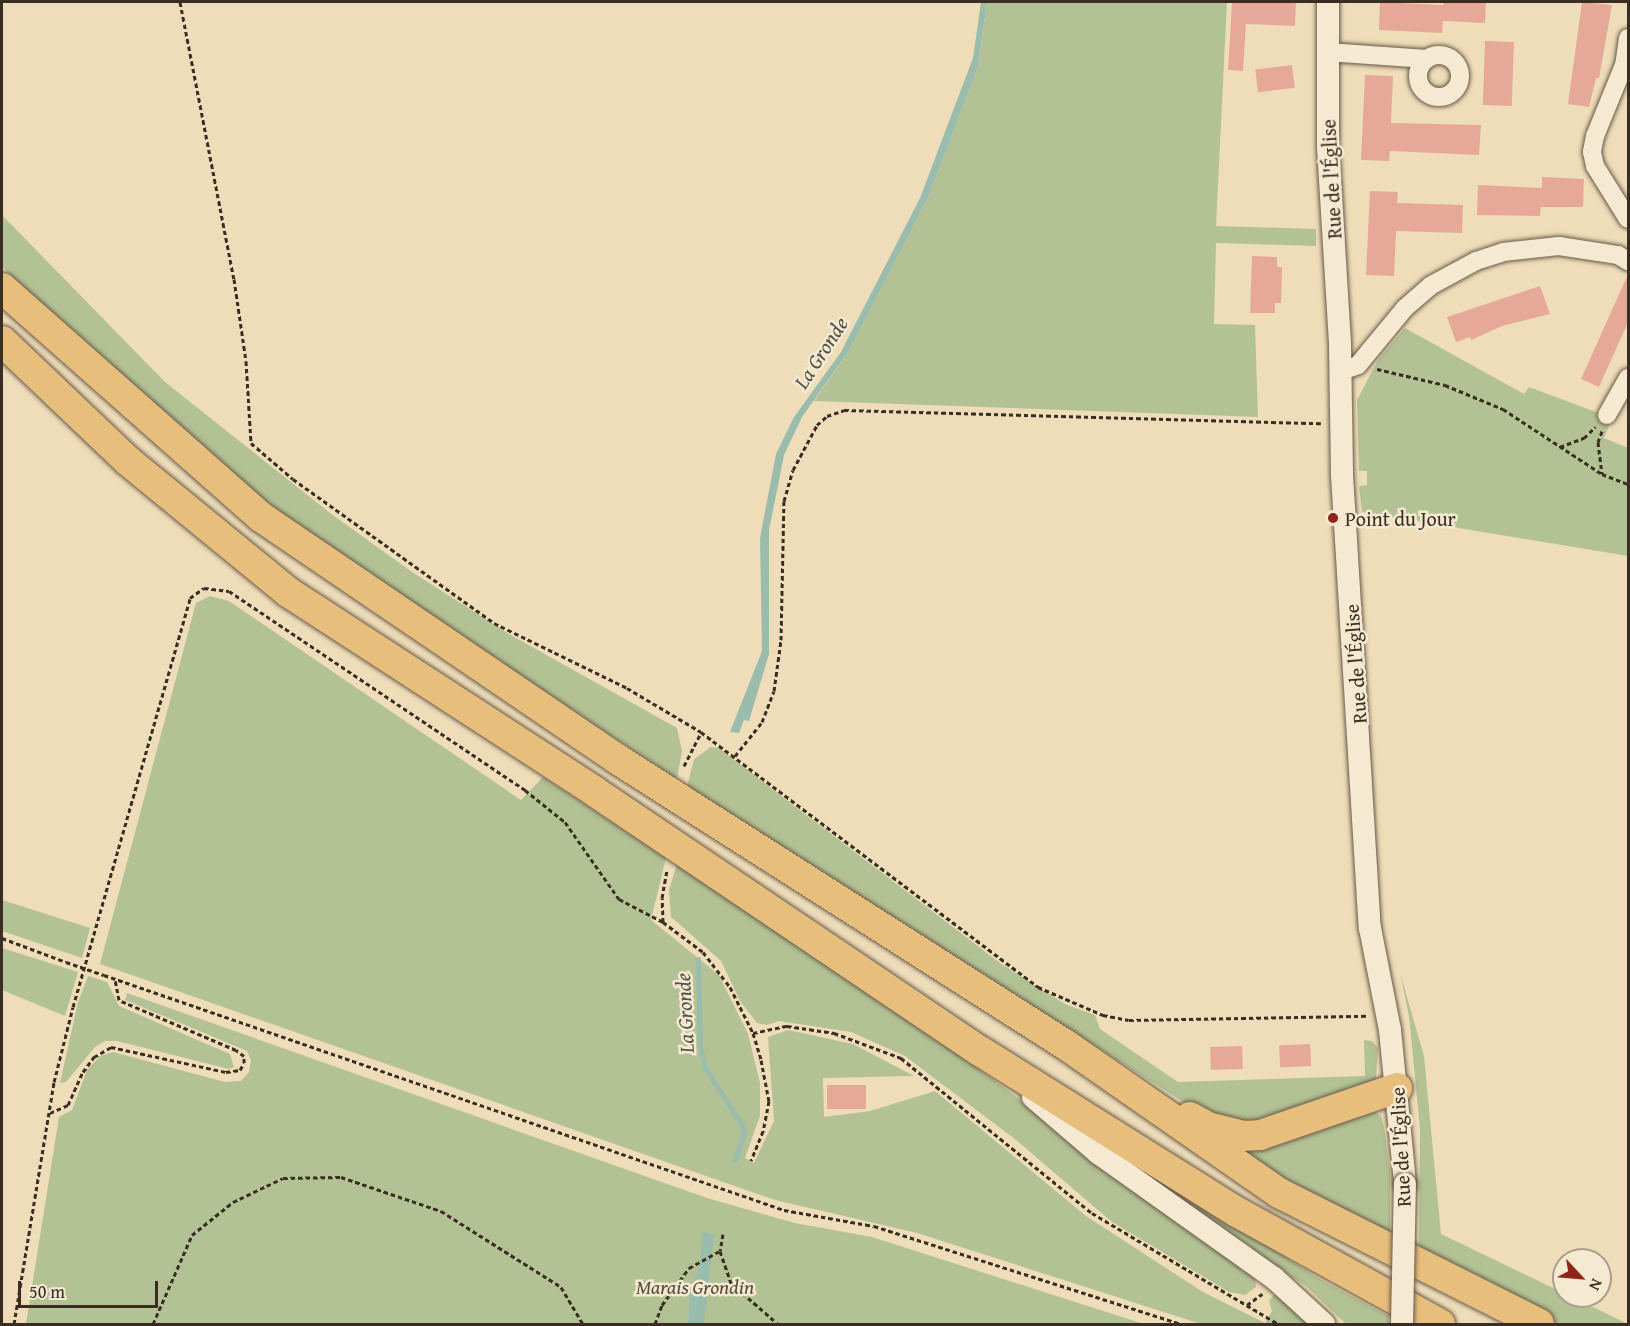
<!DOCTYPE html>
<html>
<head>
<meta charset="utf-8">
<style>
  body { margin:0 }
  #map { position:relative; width:1630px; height:1326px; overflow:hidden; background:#efddb9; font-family:"Gentium Book Plus",serif }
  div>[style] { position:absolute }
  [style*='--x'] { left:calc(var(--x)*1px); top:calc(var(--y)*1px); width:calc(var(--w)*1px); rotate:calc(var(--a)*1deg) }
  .green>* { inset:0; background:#b3c294 }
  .water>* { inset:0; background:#9abcad }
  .stream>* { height:5px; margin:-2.5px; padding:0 2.5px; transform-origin:2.5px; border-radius:2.5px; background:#9abcad }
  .building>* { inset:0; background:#e6a999; transform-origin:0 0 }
  .path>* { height:3px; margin-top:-1.5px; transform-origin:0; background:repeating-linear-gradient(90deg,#3a2d22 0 4.5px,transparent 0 7.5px) }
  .roads { filter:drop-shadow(0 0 2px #675948) drop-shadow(0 0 2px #675948) }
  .minor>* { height:18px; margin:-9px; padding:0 9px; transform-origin:9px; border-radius:9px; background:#f5e9d2 }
  .minor>.ring { margin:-9px; padding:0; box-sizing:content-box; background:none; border:18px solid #f5e9d2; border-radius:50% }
  .tertiary>* { height:22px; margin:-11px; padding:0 11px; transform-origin:11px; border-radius:11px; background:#f5e9d2 }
  .primary>* { height:30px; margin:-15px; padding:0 15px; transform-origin:15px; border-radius:15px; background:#e8be7c }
  .path-bridge>* { height:3px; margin-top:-1.5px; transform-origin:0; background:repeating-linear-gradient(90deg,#3a2d22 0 4.5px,transparent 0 7.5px) }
  .bridges { filter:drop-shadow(0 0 2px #675948) drop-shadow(0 0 2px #675948) }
  .tertiary-bridge>* { height:22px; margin:-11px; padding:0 11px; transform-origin:11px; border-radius:11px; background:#f5e9d2 }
  .dots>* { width:16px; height:16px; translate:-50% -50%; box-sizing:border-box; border:3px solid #f5e9d2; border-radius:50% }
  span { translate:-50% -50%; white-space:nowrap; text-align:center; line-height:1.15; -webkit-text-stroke:5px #f5e9d2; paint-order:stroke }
  .street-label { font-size:20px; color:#3a2d22 }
  .poi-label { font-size:20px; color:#3a2d22 }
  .left { translate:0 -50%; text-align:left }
  .park-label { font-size:20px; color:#524b39; font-style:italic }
  .water-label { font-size:21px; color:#525145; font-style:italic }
  .frame { position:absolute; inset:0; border:3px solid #3a2d22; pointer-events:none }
  .north { position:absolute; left:1552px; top:1248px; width:60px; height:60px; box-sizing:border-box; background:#f5e9d2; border:2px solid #aa9e8c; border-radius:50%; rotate:116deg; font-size:16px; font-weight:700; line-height:24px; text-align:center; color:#3a2d22 }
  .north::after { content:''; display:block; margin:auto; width:21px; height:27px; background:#8f2418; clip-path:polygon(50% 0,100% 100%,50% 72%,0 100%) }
  .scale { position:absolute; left:18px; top:1281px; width:140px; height:27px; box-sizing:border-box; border:3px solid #3a2d22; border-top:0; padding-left:8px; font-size:18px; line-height:21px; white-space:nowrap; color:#3a2d22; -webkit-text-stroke:4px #f5e9d2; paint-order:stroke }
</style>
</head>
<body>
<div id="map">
  <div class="green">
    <i style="clip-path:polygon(987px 2px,1227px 2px,1216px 226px,1316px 229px,1316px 246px,1216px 243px,1214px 324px,1255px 325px,1258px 417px,814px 401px,850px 349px,928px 198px,978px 67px)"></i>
    <i style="clip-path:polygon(2px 215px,165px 382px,330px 513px,412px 572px,509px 634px,677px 728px,682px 751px,677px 779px,336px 555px,242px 483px,42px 308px,2px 266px)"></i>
    <i style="clip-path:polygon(1405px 328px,1524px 394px,1529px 387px,1612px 418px,1604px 438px,1628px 448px,1628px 556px,1362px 512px,1359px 486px,1367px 485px,1367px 471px,1359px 471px,1357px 400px,1378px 360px)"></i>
    <i style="clip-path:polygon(210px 596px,229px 601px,521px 800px,543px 777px,666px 858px,651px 920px,719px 975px,748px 1034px,760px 1083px,760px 1116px,745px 1158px,754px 1163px,774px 1121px,768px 1037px,788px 1030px,853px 1044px,914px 1076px,823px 1078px,824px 1117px,870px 1111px,935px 1091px,1086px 1216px,1203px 1292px,1265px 1323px,1272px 1311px,1269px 1301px,1275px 1293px,1317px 1324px,1201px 1324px,917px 1233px,775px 1200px,100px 964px,196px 603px)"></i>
    <i style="clip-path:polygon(711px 747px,719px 748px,1000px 963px,1065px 1004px,1095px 1015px,1100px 1029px,1178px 1082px,1365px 1076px,1364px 1040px,1372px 1041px,1378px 1048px,1376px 1078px,1367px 1090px,1247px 1127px,1207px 1117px,687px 787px,694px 759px)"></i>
    <i style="clip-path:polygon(677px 864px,889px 1004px,1058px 1127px,1255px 1276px,1256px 1287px,1245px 1295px,1229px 1292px,1112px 1222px,1016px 1140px,905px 1056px,851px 1032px,779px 1021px,767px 1025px,757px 1023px,740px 1001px,721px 961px,671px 917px,669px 890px)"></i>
    <i style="clip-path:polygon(2px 900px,90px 928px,82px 958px,2px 931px)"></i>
    <i style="clip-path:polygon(2px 948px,78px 972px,65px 1016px,2px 990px)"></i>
    <i style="clip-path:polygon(1400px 973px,1424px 1056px,1441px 1234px,1628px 1324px,1559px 1324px,1419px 1257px,1420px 1129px,1409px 1016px)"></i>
    <i style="clip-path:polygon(88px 976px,107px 982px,119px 1006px,230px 1054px,234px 1067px,229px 1069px,117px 1041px,105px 1041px,95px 1047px,66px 1082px,60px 1083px,78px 1002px)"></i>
    <i style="clip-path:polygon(127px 993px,707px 1198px,795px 1223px,872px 1237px,1144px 1324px,26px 1324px,59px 1117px,72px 1110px,87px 1070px,100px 1056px,113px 1052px,225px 1082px,241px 1081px,249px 1072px,251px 1061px,247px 1051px,125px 1000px)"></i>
    <i style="clip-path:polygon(1372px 1110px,1381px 1116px,1384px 1127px,1390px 1174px,1390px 1234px,1262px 1168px,1227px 1140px)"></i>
    <i style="clip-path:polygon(1154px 1174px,1318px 1278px,1388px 1316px,1389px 1324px,1346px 1324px,1306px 1286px,1239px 1244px,1153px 1182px)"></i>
  </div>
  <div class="water">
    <i style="clip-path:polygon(981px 2px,987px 2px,978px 67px,928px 198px,850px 349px,802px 417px,784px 455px,769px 530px,769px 654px,749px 721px,744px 720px,739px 733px,730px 732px,762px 651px,760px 538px,776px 454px,794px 417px,841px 352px,920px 198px,973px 58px)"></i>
    <i style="clip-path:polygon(703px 1231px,714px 1235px,704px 1324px,688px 1324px,690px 1289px,699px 1268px)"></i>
  </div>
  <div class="stream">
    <i style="--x:698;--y:959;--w:86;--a:88.7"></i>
    <i style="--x:700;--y:1045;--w:24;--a:78"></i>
    <i style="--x:705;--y:1068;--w:68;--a:57"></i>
    <i style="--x:742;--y:1125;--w:9;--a:77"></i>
    <i style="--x:744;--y:1134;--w:27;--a:110"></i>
  </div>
  <div class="building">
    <i style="clip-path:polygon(1232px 2px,1296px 2px,1295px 26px,1246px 24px,1243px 71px,1228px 70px)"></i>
    <i style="clip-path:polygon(1380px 2px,1443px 5px,1444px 2px,1486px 2px,1485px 23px,1443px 21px,1442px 33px,1379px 30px)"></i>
    <i style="clip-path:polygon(1582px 2px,1612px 5px,1599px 78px,1596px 78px,1589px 107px,1568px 104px)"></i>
    <i style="left:1485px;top:41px;width:29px;height:64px;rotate:2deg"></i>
    <i style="left:1292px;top:65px;width:23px;height:37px;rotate:83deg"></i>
    <i style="clip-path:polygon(1365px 75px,1393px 76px,1391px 123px,1481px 125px,1479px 155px,1390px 151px,1389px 161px,1361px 160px)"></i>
    <i style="clip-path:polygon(1542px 177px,1584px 179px,1583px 207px,1541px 207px,1540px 216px,1477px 215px,1478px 185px,1542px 188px)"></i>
    <i style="clip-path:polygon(1370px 191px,1398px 192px,1397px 203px,1463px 205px,1462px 233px,1396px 231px,1394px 276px,1366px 275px)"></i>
    <i style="clip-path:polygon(1252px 256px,1277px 257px,1277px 267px,1282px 267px,1281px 303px,1275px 303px,1275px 313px,1250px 313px)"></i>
    <i style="clip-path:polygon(1629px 272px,1629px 320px,1599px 387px,1581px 379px)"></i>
    <i style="clip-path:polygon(1540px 286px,1550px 314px,1502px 326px,1471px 340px,1470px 337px,1456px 342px,1447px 317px)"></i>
    <i style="left:1310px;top:1044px;width:22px;height:31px;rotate:87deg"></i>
    <i style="left:1242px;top:1046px;width:23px;height:32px;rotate:88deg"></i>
    <i style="left:827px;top:1085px;width:39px;height:24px"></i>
  </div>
  <div class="path">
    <i style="--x:180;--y:2;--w:282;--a:79"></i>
    <i style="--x:234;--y:279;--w:83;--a:81.7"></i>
    <i style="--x:246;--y:361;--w:82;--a:86.5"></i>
    <i style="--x:251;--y:443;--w:55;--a:40.6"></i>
    <i style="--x:293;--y:479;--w:247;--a:35.6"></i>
    <i style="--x:494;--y:623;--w:148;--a:26"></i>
    <i style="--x:627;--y:688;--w:86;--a:30.7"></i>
    <i style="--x:701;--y:732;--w:423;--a:37.1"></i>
    <i style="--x:1038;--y:987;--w:71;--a:23.3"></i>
    <i style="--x:1103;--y:1015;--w:26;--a:11"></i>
    <i style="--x:1129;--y:1020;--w:239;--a:-1"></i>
    <i style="--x:1377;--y:369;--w:70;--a:13.2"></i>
    <i style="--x:1445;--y:385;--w:63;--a:22.5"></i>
    <i style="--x:1503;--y:409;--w:118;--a:33.3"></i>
    <i style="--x:1602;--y:474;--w:28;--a:21"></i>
    <i style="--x:1602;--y:431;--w:12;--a:110"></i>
    <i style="--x:1598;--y:442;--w:32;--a:83"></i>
    <i style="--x:1560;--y:447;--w:26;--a:-21"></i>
    <i style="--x:1584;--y:438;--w:16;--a:-45"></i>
    <i style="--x:735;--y:756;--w:43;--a:-51.5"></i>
    <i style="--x:762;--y:722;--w:33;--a:-69"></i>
    <i style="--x:774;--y:691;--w:51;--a:-82.2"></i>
    <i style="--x:781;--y:640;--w:139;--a:-88.8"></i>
    <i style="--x:784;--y:501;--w:32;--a:-74"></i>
    <i style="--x:793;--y:470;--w:51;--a:-61.9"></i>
    <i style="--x:817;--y:425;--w:13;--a:-42"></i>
    <i style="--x:827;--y:416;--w:18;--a:-19"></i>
    <i style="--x:844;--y:410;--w:477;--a:1.6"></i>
    <i style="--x:684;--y:766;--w:38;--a:-63"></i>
    <i style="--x:663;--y:922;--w:24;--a:-92"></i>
    <i style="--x:662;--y:898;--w:28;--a:-80"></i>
    <i style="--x:2;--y:938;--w:68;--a:20.6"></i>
    <i style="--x:104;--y:975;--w:719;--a:19.06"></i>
    <i style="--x:784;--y:1210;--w:91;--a:10.1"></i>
    <i style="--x:874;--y:1226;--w:323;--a:17.7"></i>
    <i style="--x:753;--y:1033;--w:35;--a:-12"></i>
    <i style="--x:787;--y:1026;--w:48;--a:8.5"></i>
    <i style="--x:834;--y:1033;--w:72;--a:20.5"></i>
    <i style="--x:901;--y:1058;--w:246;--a:39.1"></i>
    <i style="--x:1092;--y:1213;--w:217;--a:30.8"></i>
    <i style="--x:50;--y:1113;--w:20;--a:-24"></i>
    <i style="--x:68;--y:1105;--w:36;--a:-66"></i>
    <i style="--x:83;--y:1072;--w:19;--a:-54"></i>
    <i style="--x:94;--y:1057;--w:20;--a:-30"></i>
    <i style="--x:111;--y:1047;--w:118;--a:12.3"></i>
    <i style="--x:226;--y:1072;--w:14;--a:-8"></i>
    <i style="--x:240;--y:1070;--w:8;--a:-60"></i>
    <i style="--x:244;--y:1063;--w:7;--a:-90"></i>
    <i style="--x:244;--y:1056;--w:10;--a:-143"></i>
    <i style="--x:236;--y:1050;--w:127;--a:-156.9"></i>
    <i style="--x:119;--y:1000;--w:21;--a:-101"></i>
    <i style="--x:723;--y:1234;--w:17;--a:100"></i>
    <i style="--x:720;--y:1251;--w:34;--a:71"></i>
    <i style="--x:731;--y:1283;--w:62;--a:41.1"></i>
    <i style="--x:1247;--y:1305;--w:19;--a:-36"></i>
    <i style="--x:14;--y:1324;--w:245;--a:-80.6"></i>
    <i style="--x:54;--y:1082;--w:77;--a:-75.8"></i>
    <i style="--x:73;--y:1007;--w:425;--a:-74"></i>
    <i style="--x:190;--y:598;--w:17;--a:-36"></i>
    <i style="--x:204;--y:588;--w:25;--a:7"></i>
    <i style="--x:229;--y:591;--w:357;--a:33.9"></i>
    <i style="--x:525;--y:790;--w:51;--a:38.7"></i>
    <i style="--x:565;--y:822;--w:94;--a:55"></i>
    <i style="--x:619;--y:899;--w:50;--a:27.6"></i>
    <i style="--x:663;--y:922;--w:50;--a:36.9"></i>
    <i style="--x:703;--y:952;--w:44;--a:52.4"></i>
    <i style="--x:730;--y:987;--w:51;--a:63.4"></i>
    <i style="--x:753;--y:1033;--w:28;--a:73"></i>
    <i style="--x:761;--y:1060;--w:42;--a:79"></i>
    <i style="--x:769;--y:1101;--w:31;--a:101"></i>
    <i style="--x:763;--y:1131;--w:32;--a:112"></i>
    <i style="--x:153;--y:1324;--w:97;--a:-66.3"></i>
    <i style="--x:192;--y:1235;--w:53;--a:-38.8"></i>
    <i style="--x:233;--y:1202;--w:55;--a:-25.6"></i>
    <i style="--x:283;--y:1178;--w:58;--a:-1"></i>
    <i style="--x:341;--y:1177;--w:106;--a:18.8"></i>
    <i style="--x:441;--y:1211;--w:142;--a:32.3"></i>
    <i style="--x:561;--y:1287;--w:43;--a:59.3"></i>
    <i style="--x:655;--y:1324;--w:20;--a:-70"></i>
    <i style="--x:662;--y:1305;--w:46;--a:-53.9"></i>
    <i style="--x:689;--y:1268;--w:35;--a:-29"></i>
  </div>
  <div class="roads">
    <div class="minor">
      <i style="--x:1628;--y:38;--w:27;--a:98"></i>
      <i style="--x:1624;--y:65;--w:77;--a:112.2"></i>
      <i style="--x:1595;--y:136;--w:16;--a:101"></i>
      <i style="--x:1592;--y:152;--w:14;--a:78"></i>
      <i style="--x:1595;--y:166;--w:62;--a:58.1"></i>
      <i style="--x:1327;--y:52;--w:100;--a:4"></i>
      <i class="ring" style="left:1418px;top:55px;width:24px;height:24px"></i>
      <i style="--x:1341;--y:371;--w:18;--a:-19"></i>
      <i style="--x:1358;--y:365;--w:74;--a:-50.5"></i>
      <i style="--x:1405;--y:308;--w:33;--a:-41"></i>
      <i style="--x:1430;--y:286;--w:52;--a:-28.5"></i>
      <i style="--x:1476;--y:261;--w:28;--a:-18"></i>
      <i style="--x:1503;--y:252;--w:56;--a:-6.1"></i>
      <i style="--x:1559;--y:246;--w:60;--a:8.7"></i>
      <i style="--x:1618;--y:255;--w:12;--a:31"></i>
      <i style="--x:1607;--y:415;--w:43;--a:-60.4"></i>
    </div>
    <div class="tertiary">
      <i style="--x:1328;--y:2;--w:145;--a:90"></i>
      <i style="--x:1328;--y:147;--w:198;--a:86.5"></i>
      <i style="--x:1340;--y:345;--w:130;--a:89.1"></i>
      <i style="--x:1342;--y:475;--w:454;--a:86.5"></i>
      <i style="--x:1370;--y:928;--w:104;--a:78.9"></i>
      <i style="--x:1390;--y:1030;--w:155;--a:84.4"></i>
      <i style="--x:1033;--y:1097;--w:86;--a:40.7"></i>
      <i style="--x:1098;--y:1153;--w:216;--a:35.4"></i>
      <i style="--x:1274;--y:1278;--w:68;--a:42.6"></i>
    </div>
    <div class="primary">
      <i style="--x:2;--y:288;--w:346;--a:41.5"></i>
      <i style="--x:261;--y:517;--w:430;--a:34.2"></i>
      <i style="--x:617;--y:759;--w:532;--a:32.5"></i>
      <i style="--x:1066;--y:1045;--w:259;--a:34.8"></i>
      <i style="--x:1279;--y:1193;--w:291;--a:26.7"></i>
      <i style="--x:2;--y:341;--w:174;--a:43.6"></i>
      <i style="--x:128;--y:461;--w:207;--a:39.3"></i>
      <i style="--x:288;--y:592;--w:365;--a:33"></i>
      <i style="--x:594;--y:791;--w:465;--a:34"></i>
      <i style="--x:980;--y:1051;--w:303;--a:32.1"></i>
      <i style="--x:1237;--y:1212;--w:232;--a:28.9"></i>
      <i style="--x:1190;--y:1117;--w:21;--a:29"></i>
      <i style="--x:1208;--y:1127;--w:36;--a:14"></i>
      <i style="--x:1243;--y:1136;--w:17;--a:-3"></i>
      <i style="--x:1260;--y:1135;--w:145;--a:-18.9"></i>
    </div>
  </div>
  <div class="path-bridge">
    <i style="--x:66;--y:962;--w:40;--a:18.9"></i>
  </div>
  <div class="bridges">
    <div class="tertiary-bridge">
      <i style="--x:1402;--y:1324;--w:140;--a:-88.8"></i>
    </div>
  </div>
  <div class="dots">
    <i style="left:1333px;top:518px;background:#8f2418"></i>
  </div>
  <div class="street-label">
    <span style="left:1331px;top:179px;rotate:-93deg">Rue de l'Église</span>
    <span style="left:1355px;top:664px;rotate:-94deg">Rue de l'Église</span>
    <span style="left:1400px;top:1147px;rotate:-93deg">Rue de l'Église</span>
  </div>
  <div class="poi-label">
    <span class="left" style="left:1345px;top:518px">Point du Jour</span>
  </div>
  <div class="park-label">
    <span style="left:695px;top:1286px">Marais Grondin</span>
  </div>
  <div class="water-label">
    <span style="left:821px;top:353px;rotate:-57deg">La Gronde</span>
    <span style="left:685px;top:1013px;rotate:-93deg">La Gronde</span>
  </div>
  <div class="frame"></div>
  <div class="north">N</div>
  <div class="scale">50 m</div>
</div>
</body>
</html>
